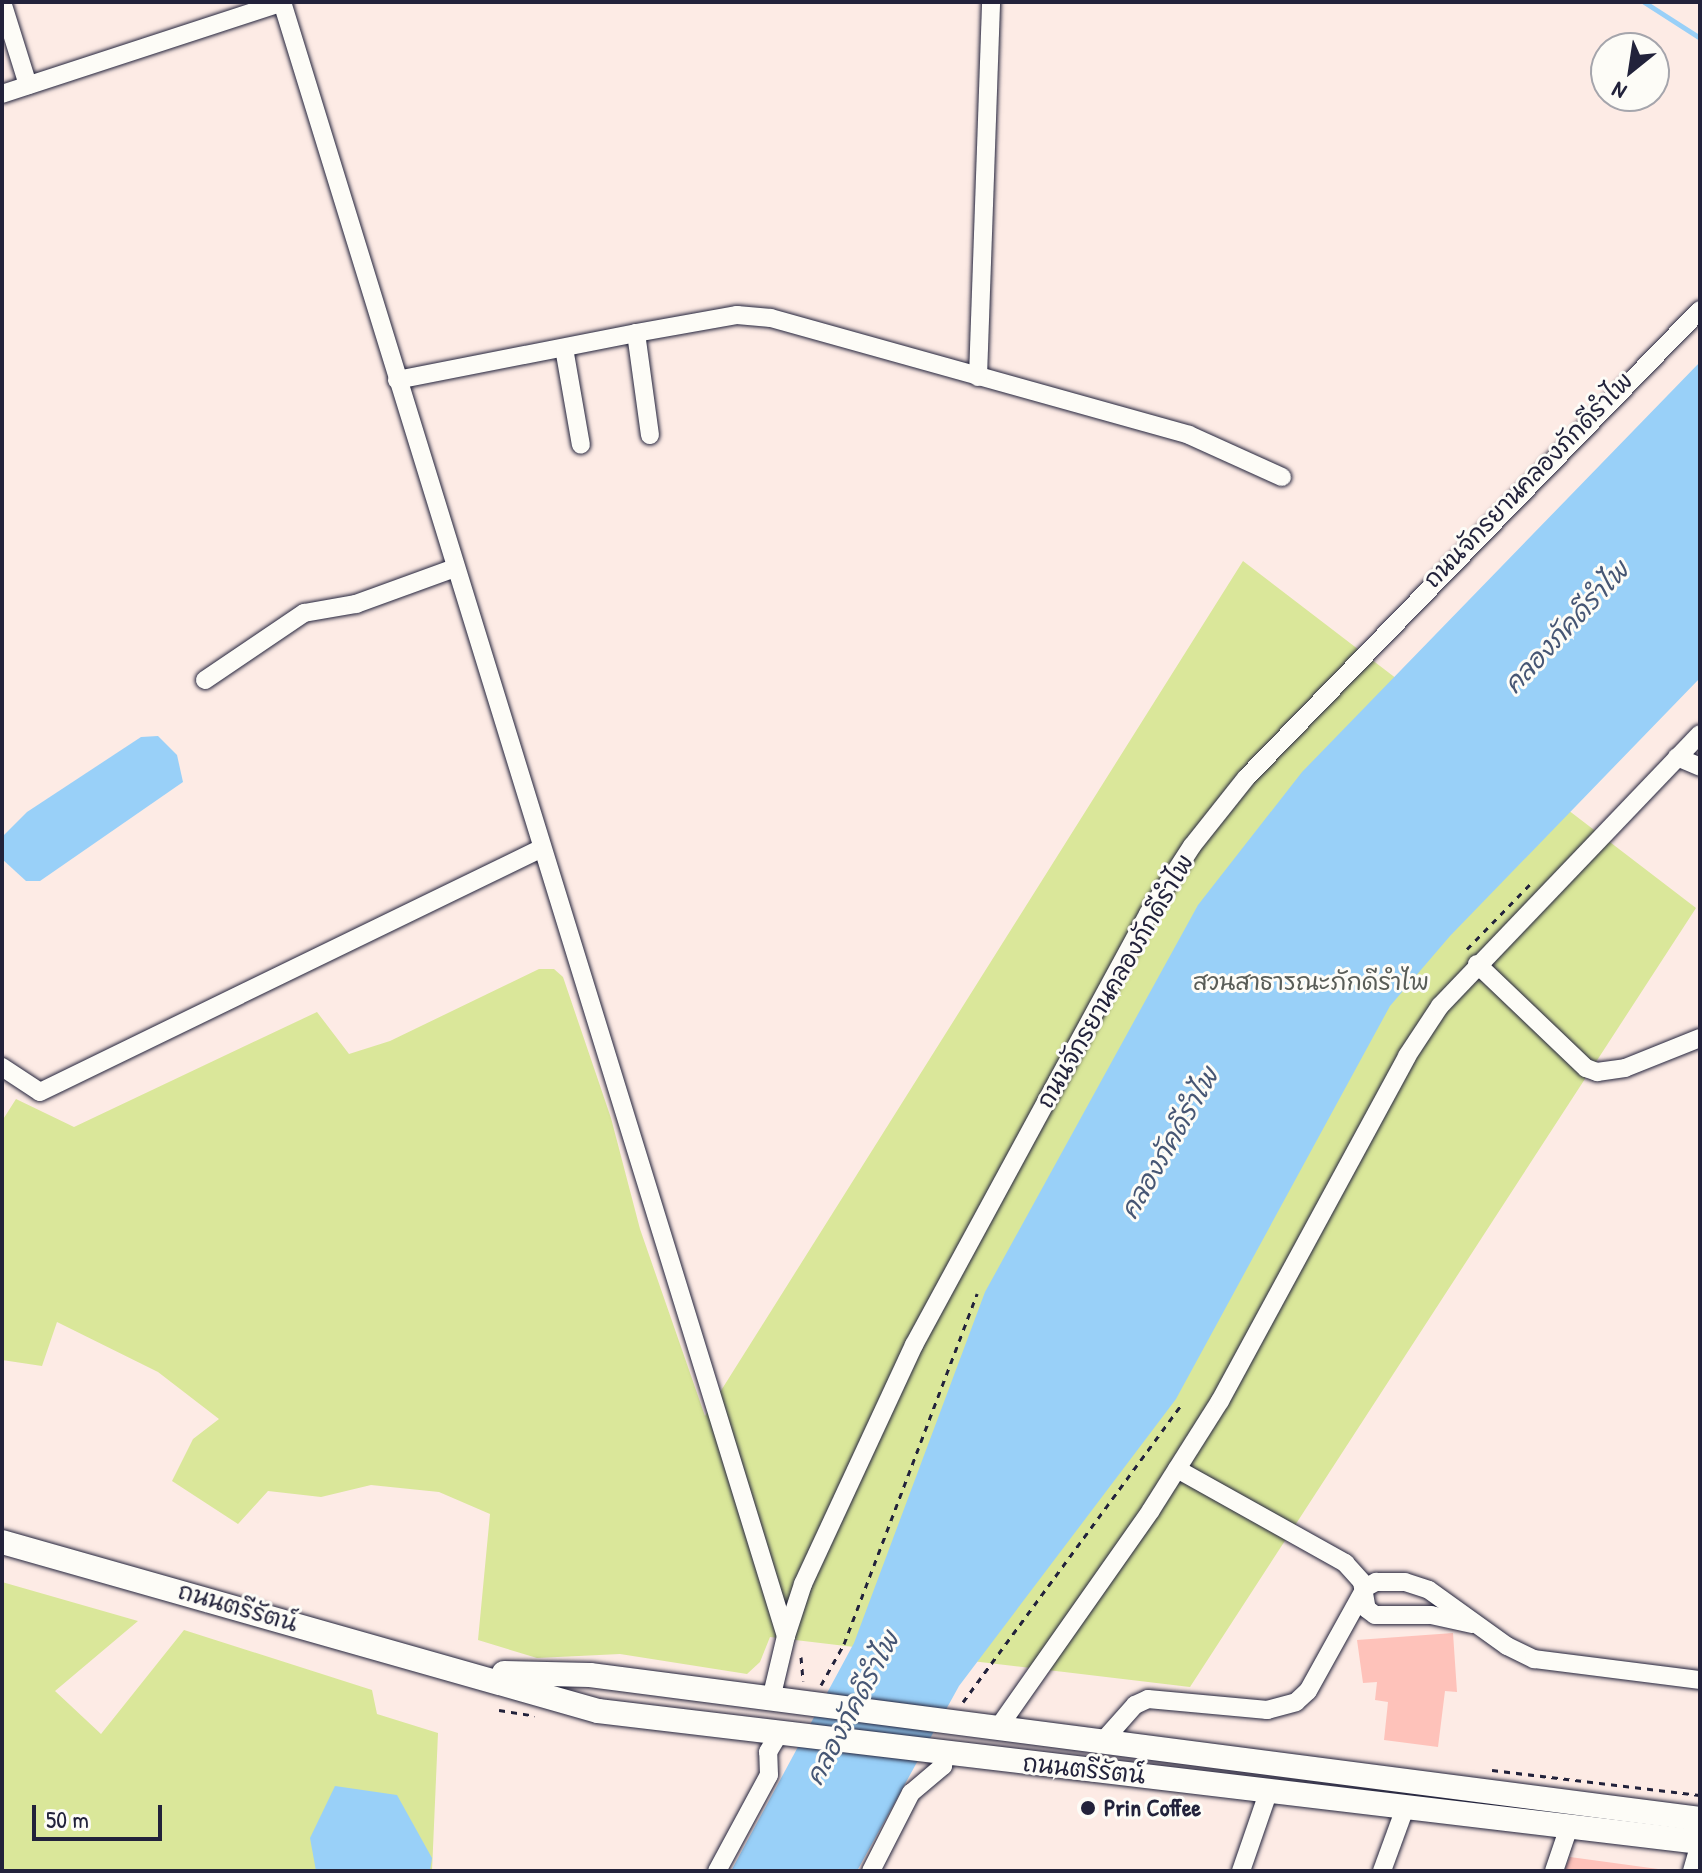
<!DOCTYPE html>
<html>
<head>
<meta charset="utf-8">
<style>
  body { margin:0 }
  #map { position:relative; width:1702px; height:1873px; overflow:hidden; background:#fdebe5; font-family:"Patrick Hand","Playpen Sans Thai",sans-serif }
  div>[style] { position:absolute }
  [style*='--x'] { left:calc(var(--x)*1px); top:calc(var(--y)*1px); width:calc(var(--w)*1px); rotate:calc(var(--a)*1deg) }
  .green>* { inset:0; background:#dae79a }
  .water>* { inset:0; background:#99d0f8 }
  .stream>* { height:5px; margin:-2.5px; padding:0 2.5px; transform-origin:2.5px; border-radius:2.5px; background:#99d0f8 }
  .building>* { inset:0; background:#fec2ba }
  .path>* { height:3px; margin-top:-1.5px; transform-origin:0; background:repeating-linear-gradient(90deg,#22223b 0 6px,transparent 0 12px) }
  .roads { filter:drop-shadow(0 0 2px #22223b) drop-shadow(0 0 2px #22223b) }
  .minor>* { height:18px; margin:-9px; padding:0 9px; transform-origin:9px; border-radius:9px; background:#fdfcf7 }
  .major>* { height:24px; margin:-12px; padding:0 12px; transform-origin:12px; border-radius:12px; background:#fdfcf7 }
  .dots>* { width:22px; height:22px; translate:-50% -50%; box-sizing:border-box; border:4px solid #fdfcf7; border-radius:50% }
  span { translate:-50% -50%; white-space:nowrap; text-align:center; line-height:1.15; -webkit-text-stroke:6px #fdfcf7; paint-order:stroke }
  .street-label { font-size:24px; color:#22223b }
  .park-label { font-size:24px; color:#595d58 }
  .poi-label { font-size:24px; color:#22223b; font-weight:700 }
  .left { translate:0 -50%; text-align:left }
  .water-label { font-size:26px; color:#465674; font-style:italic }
  .frame { position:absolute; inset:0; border:4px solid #22223b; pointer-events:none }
  .north { position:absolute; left:1590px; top:32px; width:80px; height:80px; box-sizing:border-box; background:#fdfcf7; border:2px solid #a5a5ac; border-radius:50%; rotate:210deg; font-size:22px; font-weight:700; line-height:32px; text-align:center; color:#22223b }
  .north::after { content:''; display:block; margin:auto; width:28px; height:36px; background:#22223b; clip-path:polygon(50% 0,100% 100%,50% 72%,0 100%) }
  .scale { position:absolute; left:32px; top:1805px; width:130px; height:36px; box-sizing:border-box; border:4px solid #22223b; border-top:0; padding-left:10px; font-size:24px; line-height:28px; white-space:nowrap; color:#22223b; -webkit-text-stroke:6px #fdfcf7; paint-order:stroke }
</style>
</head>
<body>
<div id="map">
  <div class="green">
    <i style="clip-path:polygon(1243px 561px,1696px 908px,1190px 1687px,770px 1637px,760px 1662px,747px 1674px,620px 1654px,537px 1658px,478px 1640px,490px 1514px,439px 1492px,371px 1485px,321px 1497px,268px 1491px,238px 1524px,172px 1481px,193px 1439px,219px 1419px,158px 1372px,57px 1322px,42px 1366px,2px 1360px,2px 1121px,16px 1099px,74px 1127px,317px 1012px,349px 1054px,390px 1041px,539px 969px,554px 969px,563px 977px,611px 1118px,640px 1229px,705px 1416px)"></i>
    <i style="clip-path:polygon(2px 1582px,138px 1621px,55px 1691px,101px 1734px,184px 1630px,372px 1690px,377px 1714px,438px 1733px,432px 1871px,2px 1871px)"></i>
  </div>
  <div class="water">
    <i style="clip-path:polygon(1700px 362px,1700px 678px,1450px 936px,1390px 1006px,1176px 1399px,959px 1686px,857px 1871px,731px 1871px,854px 1643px,985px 1292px,1198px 905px,1302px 772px)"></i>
    <i style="clip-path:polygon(158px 736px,177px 755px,183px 782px,40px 881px,26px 881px,2px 859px,2px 837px,27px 812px,141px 737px)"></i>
    <i style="clip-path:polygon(335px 1786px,397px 1795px,432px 1858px,430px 1871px,316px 1871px,310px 1838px)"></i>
  </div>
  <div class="stream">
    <i style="--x:1644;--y:2;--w:67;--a:32.7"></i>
  </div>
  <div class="building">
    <i style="clip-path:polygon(1453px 1633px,1457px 1692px,1445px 1691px,1438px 1747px,1384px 1740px,1388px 1702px,1375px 1700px,1377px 1682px,1363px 1683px,1357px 1640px)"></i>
    <i style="clip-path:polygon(1570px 1857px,1658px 1869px,1657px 1871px,1564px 1871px)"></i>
  </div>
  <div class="path">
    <i style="--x:1467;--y:949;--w:96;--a:-45.8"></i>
    <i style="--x:801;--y:1657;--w:24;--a:85"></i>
    <i style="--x:821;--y:1685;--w:47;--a:-60.7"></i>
    <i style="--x:844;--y:1644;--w:375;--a:-69.2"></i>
    <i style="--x:963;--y:1702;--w:368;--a:-53.7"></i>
    <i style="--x:499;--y:1710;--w:36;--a:9"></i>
    <i style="--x:1492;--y:1770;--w:209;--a:6.9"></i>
  </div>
  <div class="roads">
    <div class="minor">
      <i style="--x:2;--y:2;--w:87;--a:72.6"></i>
      <i style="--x:282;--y:2;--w:1710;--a:72.86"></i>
      <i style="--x:786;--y:1636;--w:65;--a:103.4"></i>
      <i style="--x:2;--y:94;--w:296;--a:-18.1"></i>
      <i style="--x:636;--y:333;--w:103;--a:-10.1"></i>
      <i style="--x:737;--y:315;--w:34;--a:5"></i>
      <i style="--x:771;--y:318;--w:434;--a:15.6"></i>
      <i style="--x:1189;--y:435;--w:102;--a:24.3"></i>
      <i style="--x:564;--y:348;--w:98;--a:80.1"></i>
      <i style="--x:978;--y:377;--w:375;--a:-88"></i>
      <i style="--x:397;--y:380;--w:244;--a:-11.1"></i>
      <i style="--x:636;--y:333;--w:103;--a:82.2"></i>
      <i style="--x:205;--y:680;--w:120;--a:-34.1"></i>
      <i style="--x:304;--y:613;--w:53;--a:-9.8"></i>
      <i style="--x:356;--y:604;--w:105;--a:-20"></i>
      <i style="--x:1677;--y:757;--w:25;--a:23"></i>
      <i style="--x:1477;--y:964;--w:151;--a:43.7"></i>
      <i style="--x:1586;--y:1068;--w:12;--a:20"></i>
      <i style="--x:1597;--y:1072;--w:28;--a:-8"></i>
      <i style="--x:1625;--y:1068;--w:81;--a:-21.8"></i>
      <i style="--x:2;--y:1067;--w:45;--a:33.3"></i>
      <i style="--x:40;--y:1092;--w:558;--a:-25.92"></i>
      <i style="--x:1177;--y:1469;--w:193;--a:29.2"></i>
      <i style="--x:1345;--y:1563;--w:25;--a:48"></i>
      <i style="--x:1362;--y:1582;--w:27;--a:80"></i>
      <i style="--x:1367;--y:1609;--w:10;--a:37"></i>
      <i style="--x:1375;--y:1615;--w:56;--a:0"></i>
      <i style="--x:1431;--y:1615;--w:42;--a:12.4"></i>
      <i style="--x:786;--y:1636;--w:55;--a:-71.9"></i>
      <i style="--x:803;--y:1584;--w:264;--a:-65.1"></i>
      <i style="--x:914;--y:1345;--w:490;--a:-61.5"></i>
      <i style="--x:1148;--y:914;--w:81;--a:-57.1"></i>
      <i style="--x:1192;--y:846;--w:87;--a:-51.5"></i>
      <i style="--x:1246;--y:778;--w:652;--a:-45.87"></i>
      <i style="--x:998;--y:1728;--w:266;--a:-54.9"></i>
      <i style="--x:1151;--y:1510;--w:129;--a:-57.7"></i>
      <i style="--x:1220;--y:1401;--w:392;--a:-61.5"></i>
      <i style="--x:1407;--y:1056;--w:60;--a:-56.6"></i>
      <i style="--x:1440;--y:1006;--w:376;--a:-46.3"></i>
      <i style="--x:1103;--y:1741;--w:48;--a:-48.4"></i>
      <i style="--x:1135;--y:1705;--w:14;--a:-25"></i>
      <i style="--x:1148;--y:1699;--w:120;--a:5.3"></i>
      <i style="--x:1267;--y:1710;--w:30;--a:-15"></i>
      <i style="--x:1296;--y:1702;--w:16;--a:-43"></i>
      <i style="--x:1308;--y:1691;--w:118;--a:-61"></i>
      <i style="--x:1365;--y:1588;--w:13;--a:-29"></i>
      <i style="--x:1376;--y:1582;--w:29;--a:0"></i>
      <i style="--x:1405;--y:1582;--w:25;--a:18"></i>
      <i style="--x:1429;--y:1590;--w:96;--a:35.7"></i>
      <i style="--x:1507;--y:1646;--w:30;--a:26"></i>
      <i style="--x:1534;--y:1659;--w:167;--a:7.2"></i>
      <i style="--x:717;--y:1871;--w:109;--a:-61.6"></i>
      <i style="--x:769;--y:1775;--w:23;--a:-92"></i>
      <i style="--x:768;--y:1752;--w:21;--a:-59"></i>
      <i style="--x:871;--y:1871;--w:88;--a:-62.9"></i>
      <i style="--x:911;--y:1793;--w:42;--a:-40.2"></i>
      <i style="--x:943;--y:1766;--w:13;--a:-81"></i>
      <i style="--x:1241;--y:1871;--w:86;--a:-70.9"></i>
      <i style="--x:1382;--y:1871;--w:67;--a:-69.9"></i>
      <i style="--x:1554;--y:1871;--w:46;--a:-71.2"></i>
      <i style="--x:1692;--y:1871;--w:29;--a:-74"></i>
    </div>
    <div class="major">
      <i style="--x:2;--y:1542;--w:619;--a:15.83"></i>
      <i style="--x:598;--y:1711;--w:1110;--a:6.78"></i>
      <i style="--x:504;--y:1673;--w:86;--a:1.3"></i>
      <i style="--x:590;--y:1675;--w:1119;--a:7.39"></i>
    </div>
  </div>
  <div class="dots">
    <i style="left:1088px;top:1808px;background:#22223b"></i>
  </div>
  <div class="street-label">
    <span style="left:1528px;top:480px;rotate:-46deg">ถนนจักรยานคลองภักดีรำไพ</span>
    <span style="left:1115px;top:981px;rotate:-60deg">ถนนจักรยานคลองภักดีรำไพ</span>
    <span style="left:238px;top:1607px;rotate:16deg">ถนนตรีรัตน์</span>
    <span style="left:1084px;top:1769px;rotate:6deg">ถนนตรีรัตน์</span>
  </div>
  <div class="park-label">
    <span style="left:1311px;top:982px">สวนสาธารณะภักดีรำไพ</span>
  </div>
  <div class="poi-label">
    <span class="left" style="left:1104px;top:1808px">Prin Coffee</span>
  </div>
  <div class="water-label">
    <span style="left:1566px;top:627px;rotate:-47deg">คลองภัคดีรำไพ</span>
    <span style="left:1169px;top:1143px;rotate:-60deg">คลองภัคดีรำไพ</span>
    <span style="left:852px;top:1708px;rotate:-62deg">คลองภัคดีรำไพ</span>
  </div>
  <div class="frame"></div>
  <div class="north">N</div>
  <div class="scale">50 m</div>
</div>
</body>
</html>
